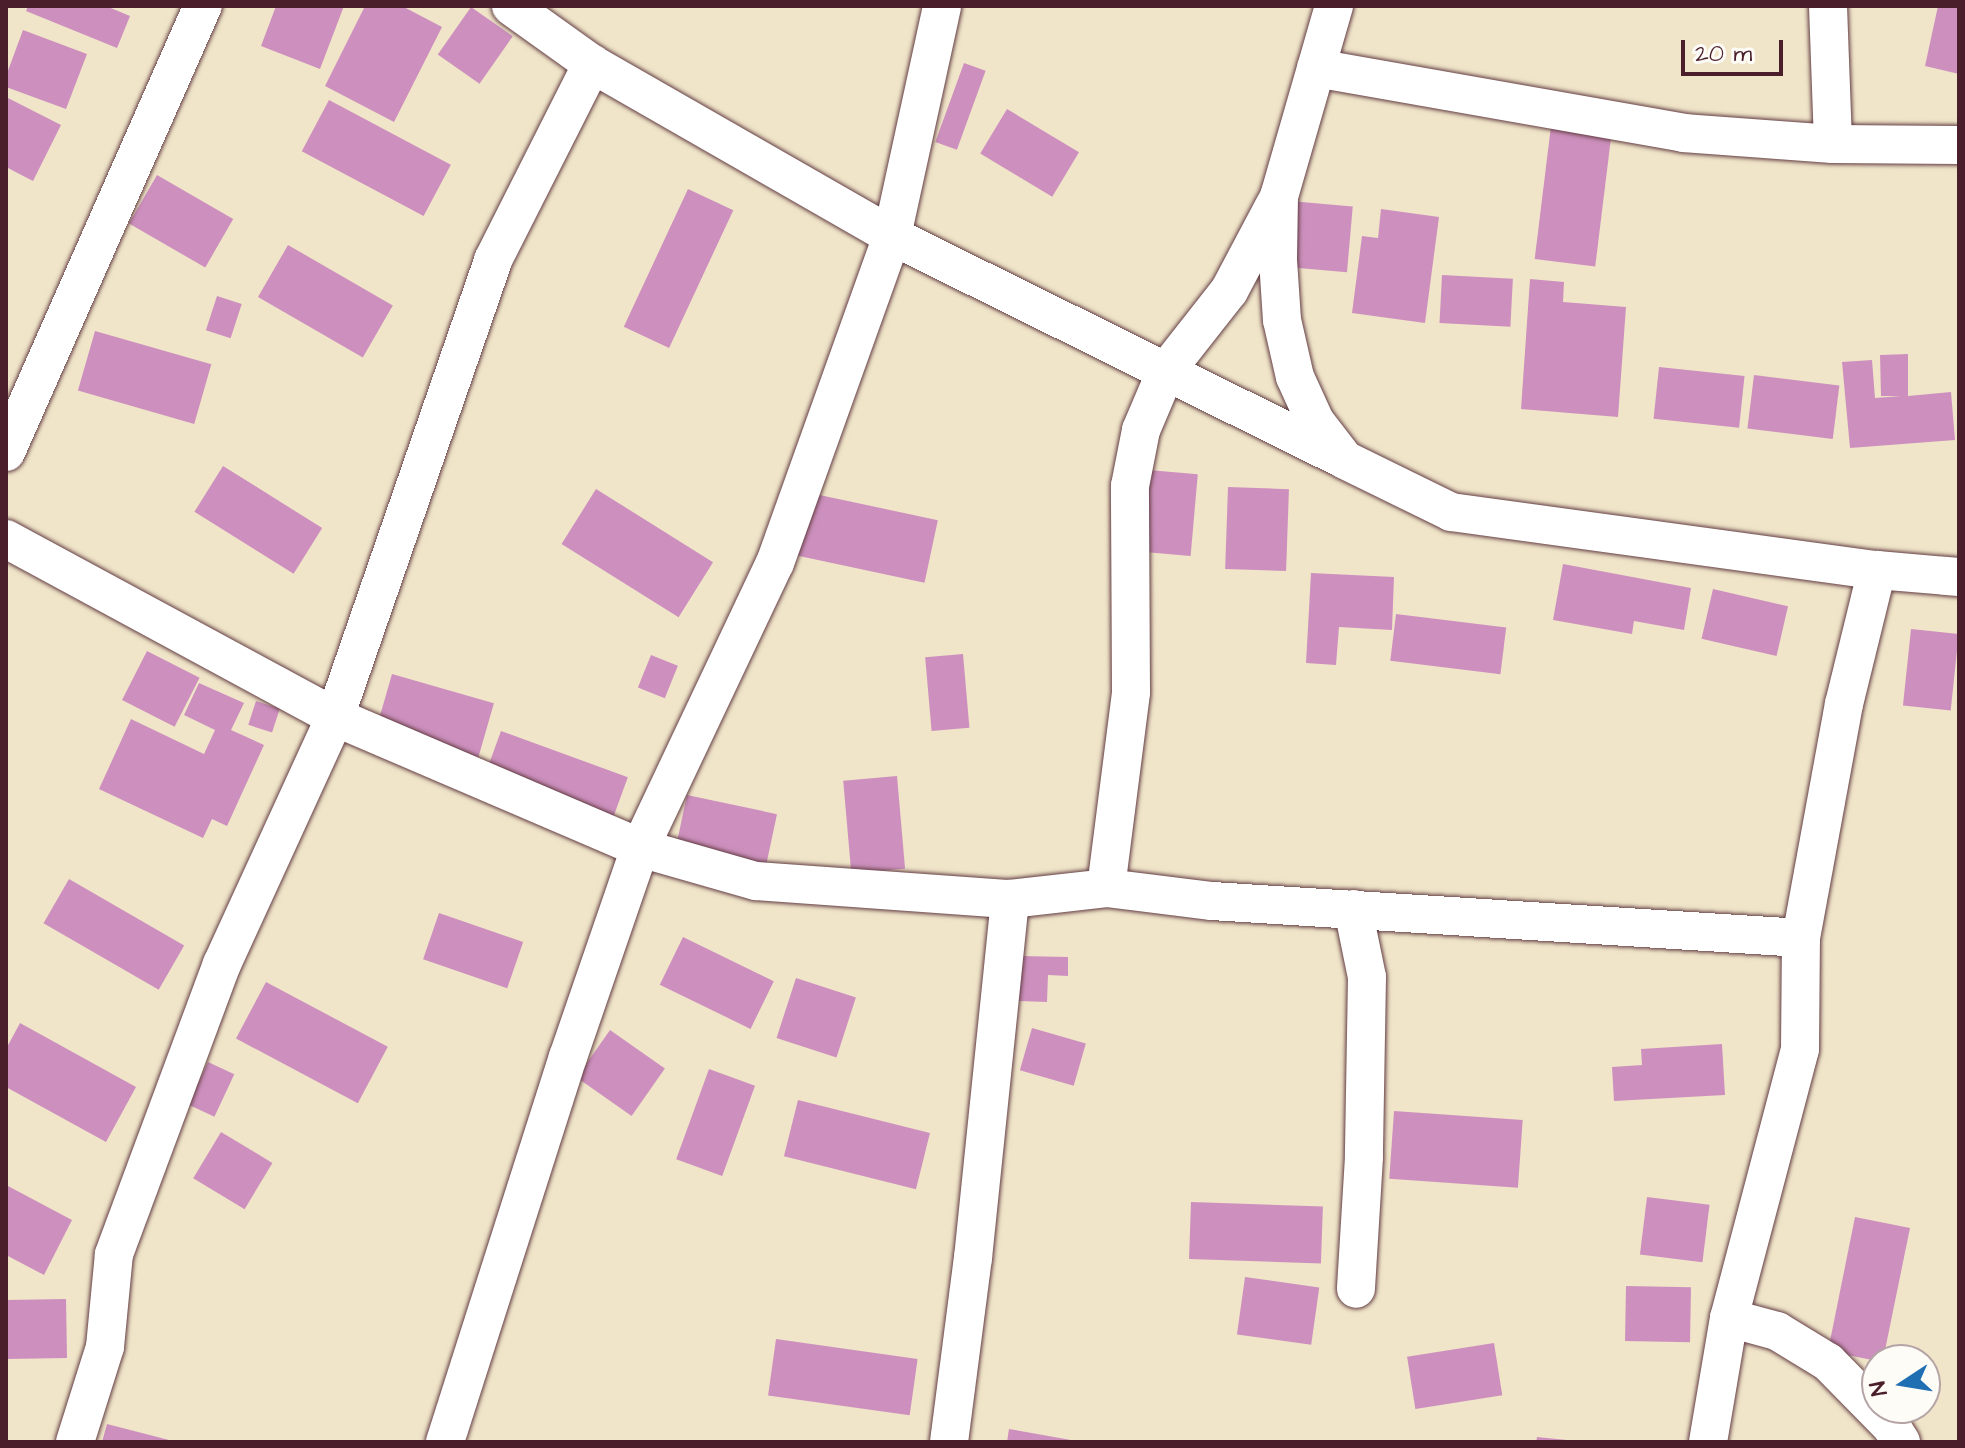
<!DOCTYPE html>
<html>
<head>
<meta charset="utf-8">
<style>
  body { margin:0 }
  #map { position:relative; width:1965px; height:1448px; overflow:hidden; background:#f0e5c9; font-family:"Architects Daughter",sans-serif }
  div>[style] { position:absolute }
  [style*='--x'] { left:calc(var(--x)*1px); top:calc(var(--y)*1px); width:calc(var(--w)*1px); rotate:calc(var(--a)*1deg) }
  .building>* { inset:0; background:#cd90be; transform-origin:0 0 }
  .roads { filter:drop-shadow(0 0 2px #633d43) drop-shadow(0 0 2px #633d43) }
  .street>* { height:38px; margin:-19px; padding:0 19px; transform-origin:19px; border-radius:19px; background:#fff }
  span { translate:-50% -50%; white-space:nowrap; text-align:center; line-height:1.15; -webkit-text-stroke:6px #fdfcf7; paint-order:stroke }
  .frame { position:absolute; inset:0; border:8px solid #4a1f2b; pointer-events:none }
  .north { position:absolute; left:1861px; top:1344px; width:80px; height:80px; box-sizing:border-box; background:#fdfcf7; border:2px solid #b5a4a5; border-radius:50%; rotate:258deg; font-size:22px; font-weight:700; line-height:32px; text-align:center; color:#4a1f2b }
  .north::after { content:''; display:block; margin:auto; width:28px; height:36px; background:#1f6fb2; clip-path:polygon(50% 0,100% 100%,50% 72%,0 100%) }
  .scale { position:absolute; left:1681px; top:40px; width:102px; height:36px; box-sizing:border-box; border:4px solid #4a1f2b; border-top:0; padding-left:10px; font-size:24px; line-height:28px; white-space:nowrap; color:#4a1f2b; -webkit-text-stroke:6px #fdfcf7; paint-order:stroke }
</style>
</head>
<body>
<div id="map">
  <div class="building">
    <i style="clip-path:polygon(28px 6px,106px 6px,130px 16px,117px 48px,26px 11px)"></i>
    <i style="clip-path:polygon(276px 6px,344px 6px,320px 69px,261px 46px)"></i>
    <i style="clip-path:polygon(365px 6px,402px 6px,442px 27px,394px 122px,325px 86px)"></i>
    <i style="clip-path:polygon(1938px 6px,1959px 6px,1959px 74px,1925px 66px)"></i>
    <i style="left:471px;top:7px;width:51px;height:58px;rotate:35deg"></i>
    <i style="clip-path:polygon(23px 30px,87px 54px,66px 109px,6px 87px,6px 76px)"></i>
    <i style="left:964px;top:63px;width:23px;height:84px;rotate:20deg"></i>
    <i style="clip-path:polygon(6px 97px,61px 125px,33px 181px,6px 167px)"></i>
    <i style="left:329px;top:100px;width:138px;height:58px;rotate:28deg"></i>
    <i style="left:1007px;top:109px;width:84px;height:52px;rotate:31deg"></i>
    <i style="left:1551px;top:126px;width:61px;height:134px;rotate:7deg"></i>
    <i style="left:157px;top:175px;width:88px;height:56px;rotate:30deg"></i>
    <i style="left:688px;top:189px;width:50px;height:152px;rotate:25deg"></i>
    <i style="left:1290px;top:201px;width:63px;height:66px;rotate:5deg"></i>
    <i style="clip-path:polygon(1381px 209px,1439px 217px,1425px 323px,1352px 313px,1362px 236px,1378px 238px)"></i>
    <i style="left:288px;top:245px;width:121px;height:60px;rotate:30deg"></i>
    <i style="left:1442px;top:275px;width:71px;height:48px;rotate:3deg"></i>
    <i style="clip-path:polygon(1530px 279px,1564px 282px,1563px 302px,1626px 307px,1618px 417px,1521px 409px)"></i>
    <i style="left:217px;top:296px;width:26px;height:36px;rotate:18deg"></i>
    <i style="left:95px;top:331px;width:121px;height:62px;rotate:16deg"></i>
    <i style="clip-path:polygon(1908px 354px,1908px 396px,1951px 392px,1955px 440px,1850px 448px,1842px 362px,1872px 360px,1875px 398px,1901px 396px,1881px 396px,1880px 355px)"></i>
    <i style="left:1659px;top:367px;width:86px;height:52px;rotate:6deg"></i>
    <i style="left:1754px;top:375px;width:86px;height:54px;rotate:7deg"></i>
    <i style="left:223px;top:466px;width:117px;height:54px;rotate:32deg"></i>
    <i style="left:1137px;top:469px;width:61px;height:82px;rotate:5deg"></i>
    <i style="left:1228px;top:487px;width:61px;height:82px;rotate:2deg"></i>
    <i style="left:596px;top:489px;width:138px;height:65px;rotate:32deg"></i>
    <i style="left:796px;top:490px;width:145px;height:64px;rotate:12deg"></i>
    <i style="clip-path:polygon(1563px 564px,1691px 588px,1684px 630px,1634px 621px,1632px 634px,1553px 620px)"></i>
    <i style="clip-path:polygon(1311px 573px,1394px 577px,1392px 630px,1339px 627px,1336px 665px,1306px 663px)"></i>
    <i style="left:1713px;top:589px;width:77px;height:51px;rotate:13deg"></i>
    <i style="left:1396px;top:614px;width:111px;height:47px;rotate:7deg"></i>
    <i style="left:1911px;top:629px;width:48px;height:77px;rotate:6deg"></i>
    <i style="left:147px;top:651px;width:59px;height:55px;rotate:27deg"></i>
    <i style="left:963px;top:654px;width:74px;height:38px;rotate:85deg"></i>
    <i style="left:651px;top:655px;width:29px;height:35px;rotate:22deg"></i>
    <i style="left:392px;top:674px;width:106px;height:57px;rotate:16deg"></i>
    <i style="clip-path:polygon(199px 683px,244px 703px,231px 730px,264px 745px,227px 826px,212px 819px,203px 838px,99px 789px,131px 719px,204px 754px,215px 730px,184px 715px)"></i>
    <i style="left:256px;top:701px;width:25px;height:25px;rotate:18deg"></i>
    <i style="left:501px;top:731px;width:135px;height:52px;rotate:20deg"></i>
    <i style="left:897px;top:776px;width:93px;height:54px;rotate:85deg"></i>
    <i style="left:687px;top:795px;width:92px;height:53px;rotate:12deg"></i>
    <i style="left:69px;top:879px;width:133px;height:51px;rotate:30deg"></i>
    <i style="left:439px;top:913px;width:89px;height:49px;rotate:19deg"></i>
    <i style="left:683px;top:937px;width:101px;height:53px;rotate:26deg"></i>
    <i style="clip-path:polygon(1020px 956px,1068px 957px,1068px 976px,1048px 975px,1047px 1002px,1019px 1001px)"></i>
    <i style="left:796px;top:978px;width:63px;height:63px;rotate:18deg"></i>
    <i style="left:266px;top:982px;width:138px;height:64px;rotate:28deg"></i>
    <i style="clip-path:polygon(20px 1023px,136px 1087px,106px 1142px,6px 1087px,6px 1049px)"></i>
    <i style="left:1032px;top:1028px;width:56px;height:44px;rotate:16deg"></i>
    <i style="left:610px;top:1030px;width:67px;height:58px;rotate:35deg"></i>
    <i style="clip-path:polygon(1722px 1044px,1725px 1095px,1614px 1101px,1612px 1067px,1642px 1065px,1641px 1049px)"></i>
    <i style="left:208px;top:1062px;width:29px;height:47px;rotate:25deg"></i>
    <i style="left:709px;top:1069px;width:49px;height:96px;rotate:20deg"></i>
    <i style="left:798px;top:1100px;width:136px;height:58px;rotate:14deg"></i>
    <i style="left:1394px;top:1111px;width:129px;height:68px;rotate:4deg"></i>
    <i style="left:221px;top:1132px;width:60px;height:54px;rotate:31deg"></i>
    <i style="clip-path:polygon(6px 1185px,72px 1220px,44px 1275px,6px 1255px)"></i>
    <i style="left:1647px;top:1197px;width:63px;height:58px;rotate:7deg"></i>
    <i style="left:1191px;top:1202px;width:132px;height:57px;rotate:2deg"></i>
    <i style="clip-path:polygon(1855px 1217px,1910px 1228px,1883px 1360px,1877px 1361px,1828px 1351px)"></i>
    <i style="left:1245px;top:1277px;width:75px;height:58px;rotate:8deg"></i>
    <i style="left:1626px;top:1286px;width:65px;height:55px;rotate:1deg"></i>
    <i style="left:66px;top:1299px;width:59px;height:60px;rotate:89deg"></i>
    <i style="left:776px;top:1339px;width:143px;height:57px;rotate:8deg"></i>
    <i style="left:1494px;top:1343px;width:53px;height:88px;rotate:81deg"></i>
    <i style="clip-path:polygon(107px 1424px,173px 1441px,173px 1442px,102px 1442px)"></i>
    <i style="clip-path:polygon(1009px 1429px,1071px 1440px,1071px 1442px,1007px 1442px)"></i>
    <i style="clip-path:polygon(1537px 1437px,1567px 1440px,1566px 1442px,1536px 1442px)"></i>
  </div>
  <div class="roads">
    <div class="street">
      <i style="--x:511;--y:6;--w:100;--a:35.6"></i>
      <i style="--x:592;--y:64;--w:346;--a:29.8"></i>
      <i style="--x:892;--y:236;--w:499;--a:26.3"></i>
      <i style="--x:1334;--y:6;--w:198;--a:106.1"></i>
      <i style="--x:1279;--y:196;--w:64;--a:90.9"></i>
      <i style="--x:1278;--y:260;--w:60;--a:86.2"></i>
      <i style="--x:1282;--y:320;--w:58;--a:77.2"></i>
      <i style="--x:1295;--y:377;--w:48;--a:65.6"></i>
      <i style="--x:1315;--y:421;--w:49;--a:52.4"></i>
      <i style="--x:1345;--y:460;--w:118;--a:26.1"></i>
      <i style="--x:1451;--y:512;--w:430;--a:7.8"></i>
      <i style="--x:1877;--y:570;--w:82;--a:4.9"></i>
      <i style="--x:1828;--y:6;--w:138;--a:87.9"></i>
      <i style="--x:1316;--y:68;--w:373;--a:10"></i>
      <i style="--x:1683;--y:133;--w:150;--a:4.2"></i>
      <i style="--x:1833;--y:144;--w:126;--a:0.5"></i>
      <i style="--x:6;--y:452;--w:488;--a:-66.2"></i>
      <i style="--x:6;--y:539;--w:374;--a:28.4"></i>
      <i style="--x:335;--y:717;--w:332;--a:23.2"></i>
      <i style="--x:640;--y:848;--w:121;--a:15.9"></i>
      <i style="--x:756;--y:881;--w:255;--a:4.1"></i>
      <i style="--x:1010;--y:899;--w:97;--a:-6.5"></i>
      <i style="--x:1106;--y:888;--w:107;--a:7"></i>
      <i style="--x:1212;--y:901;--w:590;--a:3.59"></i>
      <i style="--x:1106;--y:888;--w:198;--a:-82.7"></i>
      <i style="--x:1131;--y:692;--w:206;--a:-90.3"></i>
      <i style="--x:1130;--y:486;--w:57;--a:-78.9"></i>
      <i style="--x:1141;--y:430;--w:64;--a:-67"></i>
      <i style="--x:1166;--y:371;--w:102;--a:-51.8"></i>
      <i style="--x:1229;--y:291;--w:98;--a:-62.1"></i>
      <i style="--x:1353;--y:909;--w:69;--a:78.4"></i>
      <i style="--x:1367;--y:977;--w:180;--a:91"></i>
      <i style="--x:1364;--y:1157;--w:132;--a:93.5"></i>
      <i style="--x:1729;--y:1318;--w:50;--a:15.2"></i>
      <i style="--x:1777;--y:1331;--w:60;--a:31.3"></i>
      <i style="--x:1828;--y:1362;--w:90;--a:45.5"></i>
      <i style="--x:1891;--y:1426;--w:19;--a:58"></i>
      <i style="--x:75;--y:1442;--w:100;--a:-72.5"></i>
      <i style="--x:105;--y:1347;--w:93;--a:-84.5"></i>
      <i style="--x:114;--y:1254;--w:309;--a:-69.6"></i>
      <i style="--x:222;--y:964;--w:272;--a:-65.4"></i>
      <i style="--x:335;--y:717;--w:484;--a:-70.9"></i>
      <i style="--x:493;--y:260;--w:220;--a:-63.2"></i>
      <i style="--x:445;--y:1442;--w:404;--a:-72.3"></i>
      <i style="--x:568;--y:1057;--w:221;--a:-71"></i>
      <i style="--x:640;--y:848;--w:315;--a:-64.7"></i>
      <i style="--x:775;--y:563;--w:347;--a:-70.3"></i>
      <i style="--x:892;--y:236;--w:235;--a:-77.7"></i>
      <i style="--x:949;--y:1442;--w:186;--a:-82.6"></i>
      <i style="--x:973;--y:1258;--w:361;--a:-84.1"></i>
      <i style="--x:1708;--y:1442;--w:126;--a:-80.4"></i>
      <i style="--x:1729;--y:1318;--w:278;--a:-75.2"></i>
      <i style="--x:1800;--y:1049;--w:111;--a:-89.5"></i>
      <i style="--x:1801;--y:938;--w:238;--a:-79.6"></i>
      <i style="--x:1844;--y:704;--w:138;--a:-76.2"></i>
    </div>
  </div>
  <div class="frame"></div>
  <div class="north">N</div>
  <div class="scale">20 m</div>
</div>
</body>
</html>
